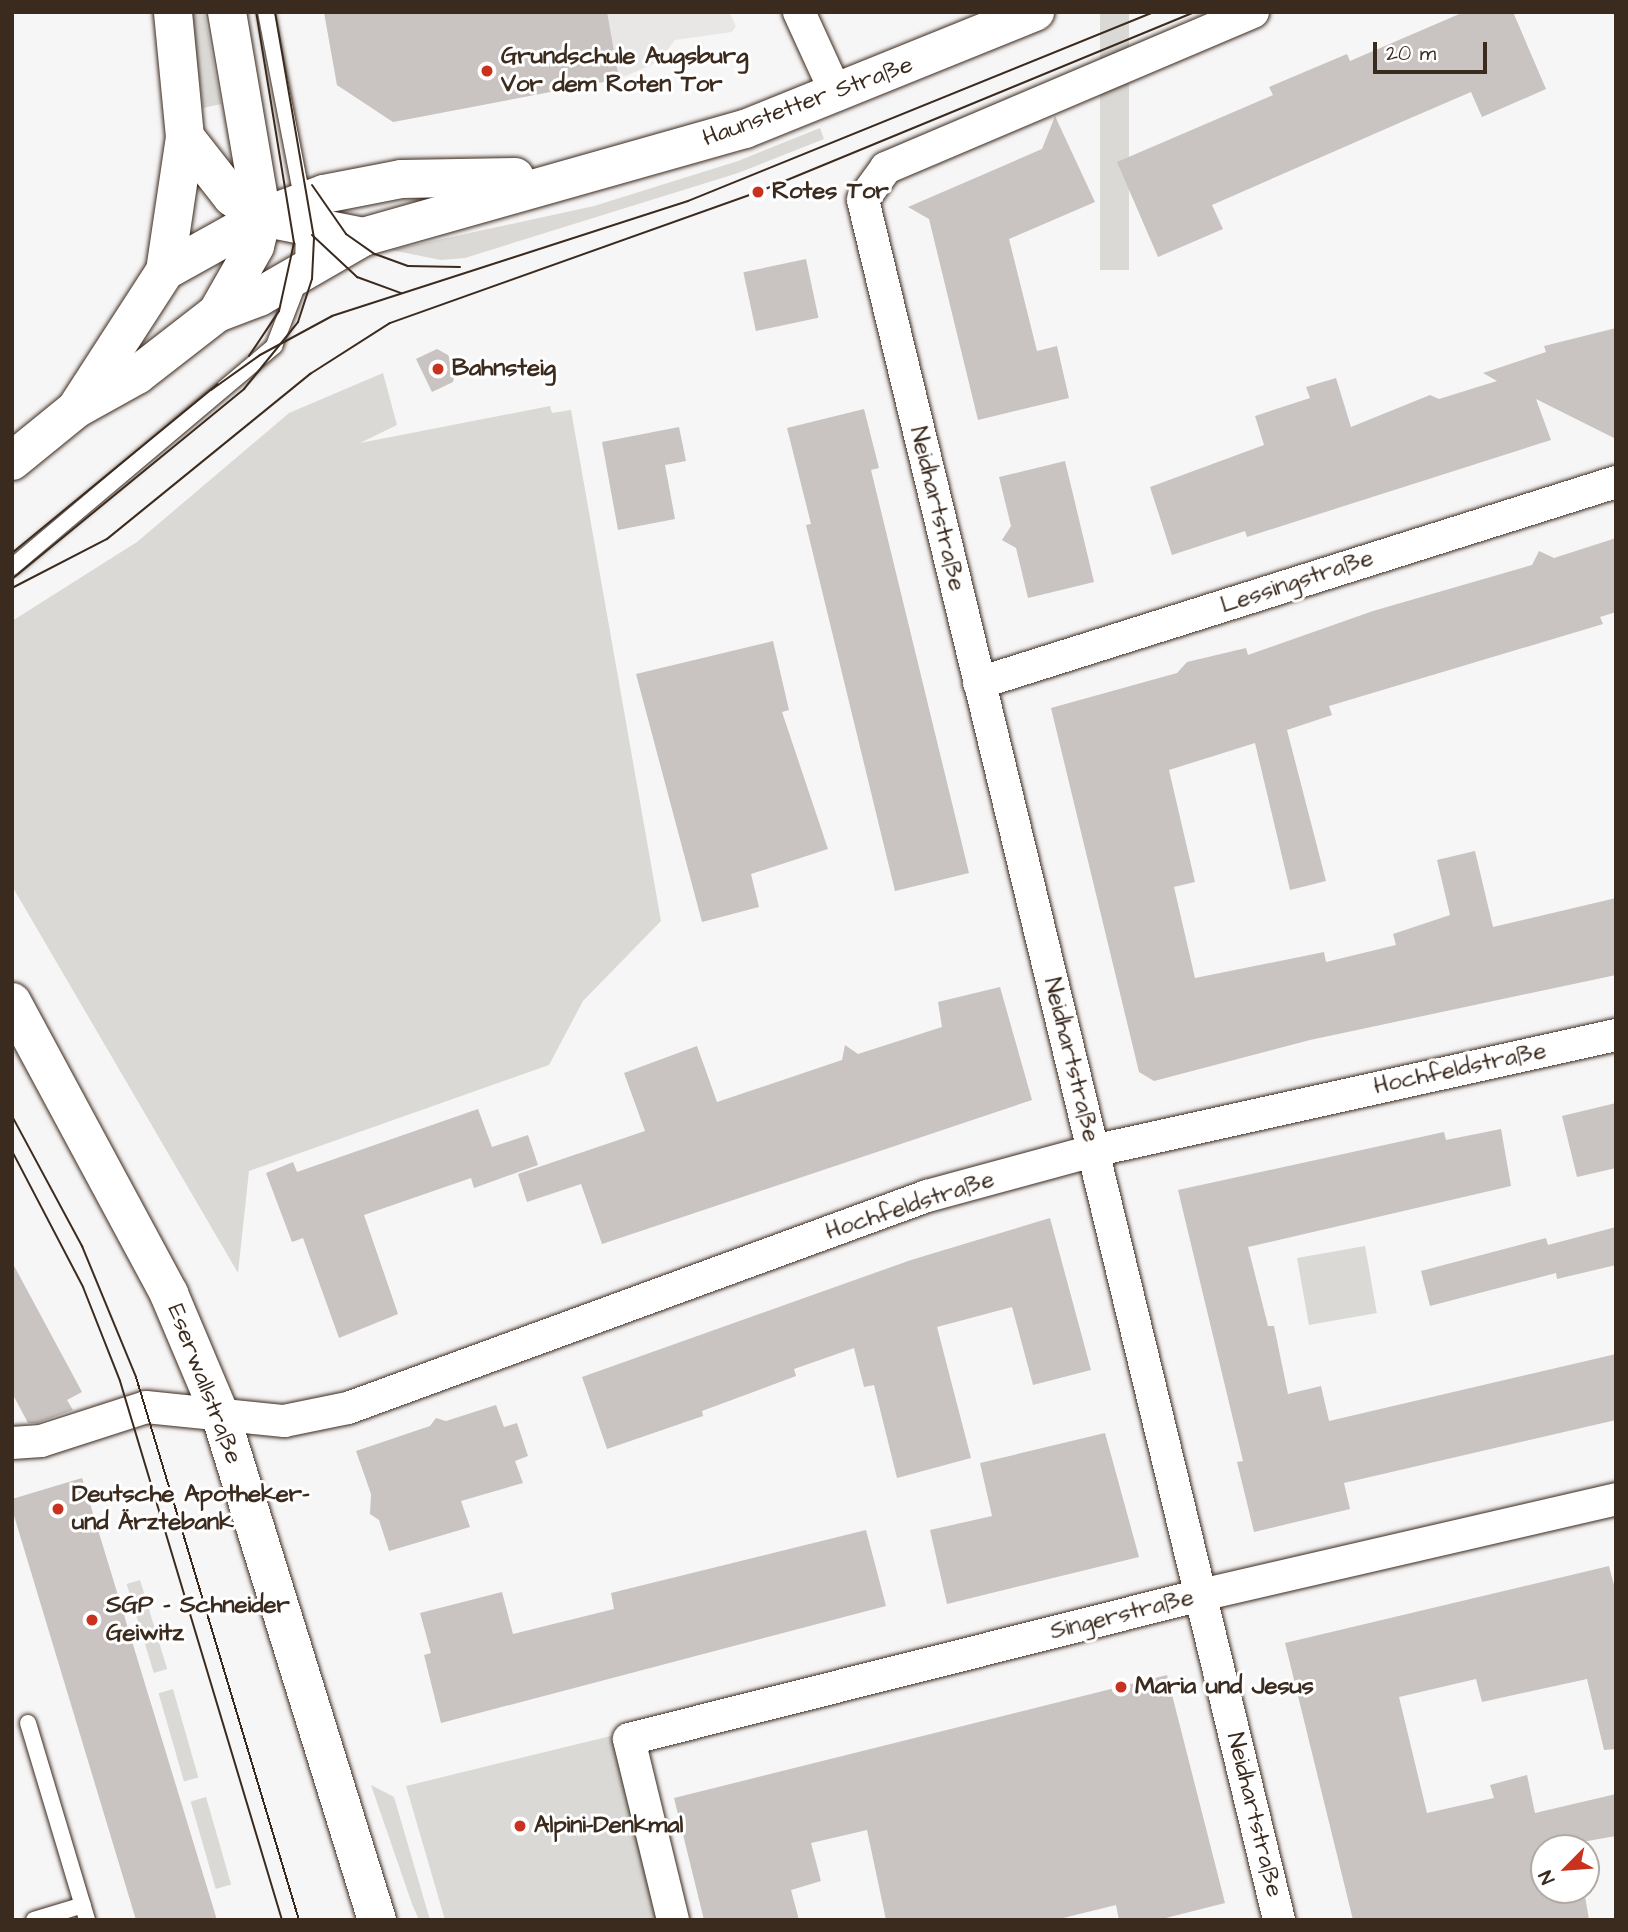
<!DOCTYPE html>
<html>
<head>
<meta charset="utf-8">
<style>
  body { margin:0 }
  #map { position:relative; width:1628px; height:1932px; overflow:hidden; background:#f7f6f6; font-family:"Architects Daughter",sans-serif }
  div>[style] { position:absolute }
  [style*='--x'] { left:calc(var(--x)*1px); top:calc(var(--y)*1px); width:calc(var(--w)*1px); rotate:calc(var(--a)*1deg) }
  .built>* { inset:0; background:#e9e7e6 }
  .green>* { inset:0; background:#dbd9d6; transform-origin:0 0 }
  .building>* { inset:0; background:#c9c3c1; transform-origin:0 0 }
  .roads { filter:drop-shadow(0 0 2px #3b2a1e) drop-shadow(0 0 2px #3b2a1e) }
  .lane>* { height:16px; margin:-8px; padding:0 8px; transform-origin:8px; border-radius:8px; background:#fff }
  .street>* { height:32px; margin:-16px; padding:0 16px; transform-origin:16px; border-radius:16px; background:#fff }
  .secondary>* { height:38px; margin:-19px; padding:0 19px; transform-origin:19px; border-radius:19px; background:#fff }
  .tram>* { height:2px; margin:-1px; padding:0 1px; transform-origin:1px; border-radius:1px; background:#3b2a1e }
  .dots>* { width:19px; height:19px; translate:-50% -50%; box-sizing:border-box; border:4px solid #fff; border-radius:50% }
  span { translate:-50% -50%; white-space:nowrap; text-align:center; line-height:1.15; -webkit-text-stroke:6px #fff; paint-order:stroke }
  .poi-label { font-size:24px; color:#3b2a1e; font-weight:700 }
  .left { translate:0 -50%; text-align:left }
  .street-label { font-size:24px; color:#3b2a1e }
  .frame { position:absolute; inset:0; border:14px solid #3b2a1e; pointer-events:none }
  .north { position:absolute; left:1530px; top:1834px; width:70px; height:70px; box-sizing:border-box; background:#fff; border:2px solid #b1aaa5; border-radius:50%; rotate:245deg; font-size:19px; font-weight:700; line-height:28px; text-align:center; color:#3b2a1e }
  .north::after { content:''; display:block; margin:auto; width:24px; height:32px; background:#c8321e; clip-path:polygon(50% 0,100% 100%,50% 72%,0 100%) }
  .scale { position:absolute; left:1373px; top:42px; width:114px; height:32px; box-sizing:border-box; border:4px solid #3b2a1e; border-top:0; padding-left:9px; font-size:21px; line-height:24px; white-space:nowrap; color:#3b2a1e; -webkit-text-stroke:5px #fff; paint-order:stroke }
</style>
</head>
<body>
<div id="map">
  <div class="built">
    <i style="clip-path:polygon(324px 12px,729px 12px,736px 26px,732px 32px,675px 40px,658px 62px,619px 79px,393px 122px,337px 85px)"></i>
  </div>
  <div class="green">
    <i style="clip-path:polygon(191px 12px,204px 12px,221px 104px,203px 108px)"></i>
    <i style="left:1100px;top:12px;width:29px;height:258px"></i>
    <i style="clip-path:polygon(820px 128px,824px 139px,738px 173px,465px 258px,441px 260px,391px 250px,594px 206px,738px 161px)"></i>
    <i style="clip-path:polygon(383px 373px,397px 425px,360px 443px,550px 406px,552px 413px,571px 410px,661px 921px,583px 1001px,549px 1065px,249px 1171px,238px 1273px,12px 886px,12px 621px,137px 542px,289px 413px)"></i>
    <i style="left:1365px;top:1246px;width:68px;height:69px;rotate:80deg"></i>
    <i style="left:140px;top:1580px;width:93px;height:14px;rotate:73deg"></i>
    <i style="left:173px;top:1689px;width:92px;height:15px;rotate:74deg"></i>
    <i style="clip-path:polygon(619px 1734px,660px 1920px,445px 1920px,406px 1786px)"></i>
    <i style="clip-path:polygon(371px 1785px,394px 1797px,430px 1920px,419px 1920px,412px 1904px)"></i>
    <i style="left:206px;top:1797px;width:91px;height:16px;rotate:74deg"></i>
  </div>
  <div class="building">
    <i style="clip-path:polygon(324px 12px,607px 12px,619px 79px,393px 122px,337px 85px)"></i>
    <i style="clip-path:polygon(1464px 12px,1513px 12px,1546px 89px,1482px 117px,1471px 92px,1406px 120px,1212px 205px,1223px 229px,1158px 257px,1117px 162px,1273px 95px,1269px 87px,1347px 54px,1350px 61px)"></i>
    <i style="clip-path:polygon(1055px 116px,1095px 202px,1009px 239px,1037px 351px,1057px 346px,1069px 398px,978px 420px,929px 219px,908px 207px,1042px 149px)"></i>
    <i style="left:806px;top:259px;width:60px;height:64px;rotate:78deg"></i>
    <i style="clip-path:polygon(1616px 328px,1616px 439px,1536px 399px,1551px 440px,1247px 537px,1245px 531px,1172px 555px,1150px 487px,1264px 445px,1255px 416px,1310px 398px,1306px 387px,1336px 378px,1351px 427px,1430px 395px,1439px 399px,1497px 381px,1483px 373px,1546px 352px,1544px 346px)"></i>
    <i style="clip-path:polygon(437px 349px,448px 355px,455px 371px,453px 382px,432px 392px,416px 359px)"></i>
    <i style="clip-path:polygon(864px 409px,879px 468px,871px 470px,969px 873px,895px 891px,806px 525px,811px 524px,787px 428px)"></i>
    <i style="clip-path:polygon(679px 427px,686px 461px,665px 465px,675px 519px,618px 530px,602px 442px)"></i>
    <i style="clip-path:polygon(1065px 461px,1094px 582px,1028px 598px,1016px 548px,1002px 540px,1011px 526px,999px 477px)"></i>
    <i style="clip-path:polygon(1616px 538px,1616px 612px,1600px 617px,1603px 624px,1329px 706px,1332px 715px,1287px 730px,1326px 881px,1290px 890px,1255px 743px,1169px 770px,1195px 882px,1174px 887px,1195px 978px,1324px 952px,1326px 962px,1396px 945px,1393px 934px,1450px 915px,1437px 860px,1475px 851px,1493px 927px,1616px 898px,1616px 975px,1310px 1040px,1154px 1081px,1139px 1072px,1051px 708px,1177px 673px,1187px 662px,1246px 648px,1248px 655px,1373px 611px,1532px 565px,1539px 551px,1554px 558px)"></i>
    <i style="clip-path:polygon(773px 641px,789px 710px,782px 712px,828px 849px,751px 874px,759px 907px,702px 922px,636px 674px)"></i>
    <i style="clip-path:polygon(1000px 987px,1032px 1100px,602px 1244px,581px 1184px,527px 1202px,518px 1174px,645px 1131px,624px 1073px,697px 1046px,717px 1102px,842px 1060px,845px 1045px,858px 1054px,942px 1027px,938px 1002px)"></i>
    <i style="clip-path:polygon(1616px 1103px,1616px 1168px,1577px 1177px,1562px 1116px)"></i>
    <i style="clip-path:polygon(478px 1109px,492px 1147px,528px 1135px,538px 1165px,474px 1188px,471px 1178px,364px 1215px,398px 1314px,339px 1338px,303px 1238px,292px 1242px,266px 1173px,293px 1162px,297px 1172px)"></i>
    <i style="clip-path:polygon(1501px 1129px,1511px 1186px,1248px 1247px,1268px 1326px,1274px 1326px,1288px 1394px,1321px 1386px,1329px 1421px,1616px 1354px,1616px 1420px,1344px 1483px,1350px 1509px,1254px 1532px,1237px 1462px,1243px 1461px,1178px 1190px,1444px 1132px,1446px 1140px)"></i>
    <i style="clip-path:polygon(1050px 1218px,1091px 1370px,1033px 1385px,1012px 1307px,937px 1327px,971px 1458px,897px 1478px,874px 1385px,864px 1387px,854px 1348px,794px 1369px,796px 1376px,702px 1411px,703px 1416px,607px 1449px,582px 1377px,911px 1260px)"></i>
    <i style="clip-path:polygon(1616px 1227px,1616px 1265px,1557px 1279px,1556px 1273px,1430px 1306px,1421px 1271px,1546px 1238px,1548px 1245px)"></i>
    <i style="clip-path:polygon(12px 1262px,82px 1392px,67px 1400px,73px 1410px,37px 1423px,28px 1423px,12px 1393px)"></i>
    <i style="clip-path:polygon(496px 1405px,504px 1427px,517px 1423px,528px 1456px,515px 1461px,523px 1483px,461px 1501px,470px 1527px,389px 1551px,379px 1520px,370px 1514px,371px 1494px,356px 1451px,430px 1426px,436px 1418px,446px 1421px)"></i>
    <i style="clip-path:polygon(1105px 1433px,1139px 1557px,947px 1604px,930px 1530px,992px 1516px,980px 1463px)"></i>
    <i style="clip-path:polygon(82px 1478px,88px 1497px,217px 1920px,136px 1920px,12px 1509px,12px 1499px)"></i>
    <i style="clip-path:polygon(866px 1530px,886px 1606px,441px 1723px,424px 1655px,431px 1653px,420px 1613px,502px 1592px,513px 1634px,614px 1609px,611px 1593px)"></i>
    <i style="clip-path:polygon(1609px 1566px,1616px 1593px,1616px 1749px,1604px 1750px,1587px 1679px,1482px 1702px,1476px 1679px,1399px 1697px,1427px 1813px,1494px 1798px,1490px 1785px,1527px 1775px,1535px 1813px,1616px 1794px,1616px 1836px,1576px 1843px,1576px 1848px,1544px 1848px,1544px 1890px,1584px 1890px,1589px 1920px,1353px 1920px,1285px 1643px)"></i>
    <i style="clip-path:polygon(1167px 1675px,1225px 1903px,1158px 1920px,1119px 1920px,1116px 1905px,1055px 1920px,886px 1920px,867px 1830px,811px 1843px,821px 1881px,791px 1890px,799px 1920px,704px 1920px,674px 1798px)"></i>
  </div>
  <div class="roads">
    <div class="lane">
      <i style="--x:266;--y:12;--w:194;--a:79"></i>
      <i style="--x:12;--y:567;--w:343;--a:-40.1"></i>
      <i style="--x:274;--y:346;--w:80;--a:-68.9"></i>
      <i style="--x:303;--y:271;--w:47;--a:-88.8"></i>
      <i style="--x:28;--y:1723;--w:206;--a:73.3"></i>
      <i style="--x:34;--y:1920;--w:51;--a:-17"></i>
    </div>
    <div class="street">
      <i style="--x:799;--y:12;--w:91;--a:65.4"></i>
      <i style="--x:1253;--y:12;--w:399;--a:157"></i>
      <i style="--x:886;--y:168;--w:39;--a:126"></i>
      <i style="--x:863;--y:200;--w:1770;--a:76.4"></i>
      <i style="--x:979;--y:683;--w:668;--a:-17.51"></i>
      <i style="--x:12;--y:1443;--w:29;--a:-4"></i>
      <i style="--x:41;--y:1441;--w:110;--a:-17.9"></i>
      <i style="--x:146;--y:1407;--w:139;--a:5.8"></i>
      <i style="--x:284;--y:1421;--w:65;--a:-11.5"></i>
      <i style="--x:348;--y:1408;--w:617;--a:-20.11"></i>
      <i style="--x:927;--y:1196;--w:172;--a:-15.2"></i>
      <i style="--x:1093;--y:1151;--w:536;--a:-12.51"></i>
      <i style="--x:673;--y:1920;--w:186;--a:-103.7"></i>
      <i style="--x:629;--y:1739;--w:590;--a:-14.13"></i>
      <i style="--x:1201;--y:1595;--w:426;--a:-13"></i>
    </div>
    <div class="secondary">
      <i style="--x:185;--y:137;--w:76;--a:51.9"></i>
      <i style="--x:232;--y:197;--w:36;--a:34"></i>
      <i style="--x:262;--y:217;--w:103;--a:11.2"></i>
      <i style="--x:165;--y:271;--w:111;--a:-29.1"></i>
      <i style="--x:262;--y:217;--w:66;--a:-20.4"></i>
      <i style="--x:324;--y:194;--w:78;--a:-11"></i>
      <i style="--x:401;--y:179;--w:114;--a:-1"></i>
      <i style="--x:217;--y:313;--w:45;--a:-20.9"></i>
      <i style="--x:259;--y:297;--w:120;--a:-30"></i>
      <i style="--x:363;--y:237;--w:397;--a:-15.8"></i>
      <i style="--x:745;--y:129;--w:313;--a:-22"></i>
      <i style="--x:79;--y:404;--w:158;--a:-57.1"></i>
      <i style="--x:165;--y:271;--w:135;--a:-81.5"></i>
      <i style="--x:185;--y:137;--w:126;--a:-95.5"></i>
      <i style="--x:12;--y:461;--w:82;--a:-39.1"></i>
      <i style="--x:76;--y:409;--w:70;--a:-29.1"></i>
      <i style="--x:137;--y:375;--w:101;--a:-37.8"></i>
      <i style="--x:217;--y:313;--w:77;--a:-60.4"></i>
      <i style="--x:255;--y:246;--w:30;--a:-76"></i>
      <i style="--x:262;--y:217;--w:208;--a:-99.7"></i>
      <i style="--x:12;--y:1002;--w:332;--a:61.7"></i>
      <i style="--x:169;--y:1294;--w:134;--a:67.1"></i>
      <i style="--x:221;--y:1417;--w:527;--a:72.77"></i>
    </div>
  </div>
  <div class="tram">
    <i style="--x:312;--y:185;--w:60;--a:55.2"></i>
    <i style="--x:346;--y:234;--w:35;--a:35"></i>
    <i style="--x:375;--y:254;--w:35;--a:20"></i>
    <i style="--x:408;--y:266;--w:52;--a:1.1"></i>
    <i style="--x:312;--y:235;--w:62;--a:43"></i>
    <i style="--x:357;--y:277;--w:47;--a:20"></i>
    <i style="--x:249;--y:356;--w:54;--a:-56.3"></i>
    <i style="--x:279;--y:311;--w:70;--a:-77.6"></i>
    <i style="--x:294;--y:243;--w:234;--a:-99.3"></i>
    <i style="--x:211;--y:390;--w:60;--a:-35.5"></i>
    <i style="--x:260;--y:355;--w:82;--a:-28.4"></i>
    <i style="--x:332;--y:316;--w:374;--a:-17.9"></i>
    <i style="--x:688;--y:201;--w:503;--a:-22.08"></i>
    <i style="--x:12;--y:553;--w:266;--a:-39.4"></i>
    <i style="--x:12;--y:579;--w:300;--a:-39.3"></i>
    <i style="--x:244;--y:389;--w:86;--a:-51.1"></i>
    <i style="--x:298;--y:322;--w:45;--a:-72"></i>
    <i style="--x:312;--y:279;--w:41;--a:-87.2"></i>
    <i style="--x:314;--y:238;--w:229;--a:-99.8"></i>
    <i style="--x:12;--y:588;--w:107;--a:-27.3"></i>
    <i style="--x:107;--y:539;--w:262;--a:-39.1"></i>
    <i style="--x:310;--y:374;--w:95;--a:-32.5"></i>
    <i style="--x:390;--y:323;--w:391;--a:-19.6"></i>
    <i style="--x:758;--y:192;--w:473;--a:-22.4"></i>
    <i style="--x:12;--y:1116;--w:148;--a:61.7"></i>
    <i style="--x:82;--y:1246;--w:142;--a:67.6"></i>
    <i style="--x:136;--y:1377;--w:567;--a:73.29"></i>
    <i style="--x:12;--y:1151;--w:153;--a:62.4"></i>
    <i style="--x:83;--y:1287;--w:101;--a:68.5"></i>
    <i style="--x:120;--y:1381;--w:563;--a:73.27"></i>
  </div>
  <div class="dots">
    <i style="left:487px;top:71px;background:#c8321e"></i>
    <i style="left:758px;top:192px;background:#c8321e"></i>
    <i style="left:438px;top:369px;background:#c8321e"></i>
    <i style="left:58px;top:1509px;background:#c8321e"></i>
    <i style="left:92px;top:1620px;background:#c8321e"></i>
    <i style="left:1121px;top:1687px;background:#c8321e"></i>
    <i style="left:520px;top:1826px;background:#c8321e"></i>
  </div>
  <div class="poi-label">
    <span class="left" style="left:501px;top:71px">Grundschule Augsburg<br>Vor dem Roten Tor</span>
    <span class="left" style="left:772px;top:192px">Rotes Tor</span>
    <span class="left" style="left:452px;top:369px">Bahnsteig</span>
    <span class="left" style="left:72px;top:1509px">Deutsche Apotheker-<br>und Ärztebank</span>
    <span class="left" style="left:106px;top:1620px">SGP - Schneider<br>Geiwitz</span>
    <span class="left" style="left:1135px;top:1687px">Maria und Jesus</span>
    <span class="left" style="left:534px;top:1826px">Alpini-Denkmal</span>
  </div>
  <div class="street-label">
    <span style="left:808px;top:102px;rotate:-20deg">Haunstetter Straße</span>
    <span style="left:937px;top:509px;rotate:76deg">Neidhartstraße</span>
    <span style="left:1297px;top:582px;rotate:-18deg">Lessingstraße</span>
    <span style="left:1071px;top:1060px;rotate:76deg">Neidhartstraße</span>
    <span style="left:1460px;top:1069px;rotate:-12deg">Hochfeldstraße</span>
    <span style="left:910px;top:1206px;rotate:-18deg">Hochfeldstraße</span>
    <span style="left:204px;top:1384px;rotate:69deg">Eserwallstraße</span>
    <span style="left:1122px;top:1615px;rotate:-14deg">Singerstraße</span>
    <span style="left:1254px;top:1815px;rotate:76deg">Neidhartstraße</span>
  </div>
  <div class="frame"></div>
  <div class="north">N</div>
  <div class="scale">20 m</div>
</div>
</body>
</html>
